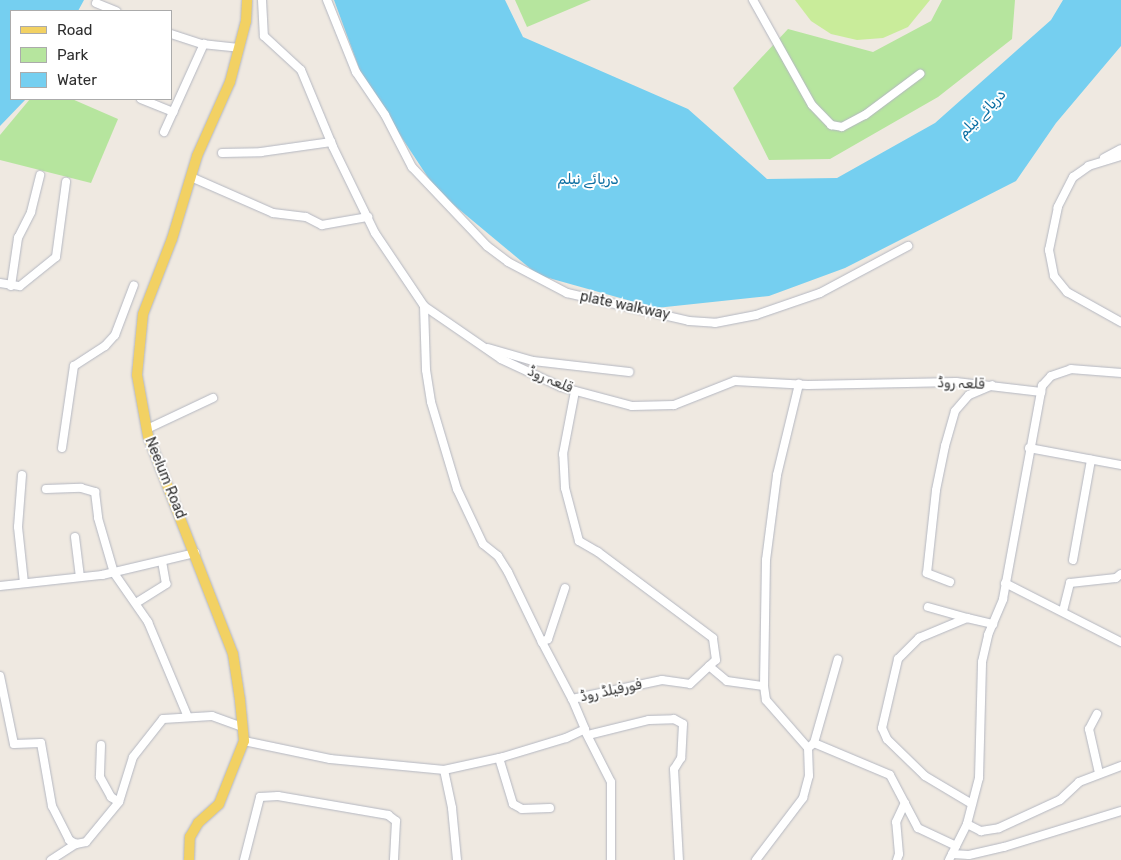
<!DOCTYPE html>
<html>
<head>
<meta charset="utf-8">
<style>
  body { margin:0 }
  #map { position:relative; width:1121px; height:860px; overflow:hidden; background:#efe9e1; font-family:Rubik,"Noto Sans Arabic",sans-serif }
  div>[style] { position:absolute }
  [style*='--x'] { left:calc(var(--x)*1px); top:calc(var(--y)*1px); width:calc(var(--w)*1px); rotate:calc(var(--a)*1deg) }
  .green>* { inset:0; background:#b6e59e }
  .pitch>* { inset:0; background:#c9ec9a }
  .water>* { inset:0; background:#75cff0 }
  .roads { filter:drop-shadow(0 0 1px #b4b7c1) drop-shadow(0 0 1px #b4b7c1) }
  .minor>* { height:8px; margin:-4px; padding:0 4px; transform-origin:4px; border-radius:4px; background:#fff }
  .major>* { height:10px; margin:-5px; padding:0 5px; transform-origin:5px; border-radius:5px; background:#f2d163 }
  span { translate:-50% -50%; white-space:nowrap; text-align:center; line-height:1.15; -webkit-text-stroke:4px #fff; paint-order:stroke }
  .street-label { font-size:14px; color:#2e2e2e }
  .water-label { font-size:15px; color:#0d6fa3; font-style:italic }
  .legend { position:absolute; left:10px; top:10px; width:162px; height:90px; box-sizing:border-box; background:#fff; border:1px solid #ababab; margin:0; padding:6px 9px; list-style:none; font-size:15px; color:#2e2e2e }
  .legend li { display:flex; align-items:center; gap:10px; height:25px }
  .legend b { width:25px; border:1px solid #ababab }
</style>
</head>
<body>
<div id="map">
  <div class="green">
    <i style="clip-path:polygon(515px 0,591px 0,527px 27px)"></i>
    <i style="clip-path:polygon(942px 0,1015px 0,1012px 39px,938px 97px,830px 159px,769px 160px,733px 88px,788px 29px,873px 52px,931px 21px)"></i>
    <i style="clip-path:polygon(30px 99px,72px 99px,118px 119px,91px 183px,0 160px,0 135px)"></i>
  </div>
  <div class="pitch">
    <i style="clip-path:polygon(795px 0,930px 0,908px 27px,883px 38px,857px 40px,831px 34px,811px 21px)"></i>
  </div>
  <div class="water">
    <i style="clip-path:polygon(0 0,84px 0,78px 11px,11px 11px,11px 99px,26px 99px,0 126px)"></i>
    <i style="clip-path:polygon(334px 0,505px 0,523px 37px,688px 109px,767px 179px,837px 178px,935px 123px,1051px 20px,1063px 0,1121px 0,1121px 46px,1056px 123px,1016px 181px,845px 268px,769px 296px,656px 308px,538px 275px,437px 191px,363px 79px)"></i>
  </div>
  <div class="roads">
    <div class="minor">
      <i style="--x:262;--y:0;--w:36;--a:87"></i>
      <i style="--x:264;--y:36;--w:50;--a:42.6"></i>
      <i style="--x:301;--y:70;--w:83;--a:67.4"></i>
      <i style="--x:333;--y:147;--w:96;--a:64"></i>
      <i style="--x:375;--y:233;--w:88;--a:56.1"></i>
      <i style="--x:424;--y:306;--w:93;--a:34.5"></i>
      <i style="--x:501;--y:359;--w:66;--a:25"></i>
      <i style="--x:561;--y:387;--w:73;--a:15"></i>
      <i style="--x:632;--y:406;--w:42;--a:-1.4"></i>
      <i style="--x:674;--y:405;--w:66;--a:-21.5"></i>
      <i style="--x:735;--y:381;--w:73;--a:3.1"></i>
      <i style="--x:808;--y:385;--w:148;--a:-1.2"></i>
      <i style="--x:956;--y:382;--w:86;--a:6.7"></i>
      <i style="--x:327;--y:0;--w:78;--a:68.1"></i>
      <i style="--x:356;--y:72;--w:52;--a:56"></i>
      <i style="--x:385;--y:115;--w:59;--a:62.6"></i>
      <i style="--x:412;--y:167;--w:109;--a:46.5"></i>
      <i style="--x:487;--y:246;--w:26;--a:37"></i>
      <i style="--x:508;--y:262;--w:67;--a:27.7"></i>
      <i style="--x:567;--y:293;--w:125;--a:12.9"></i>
      <i style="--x:689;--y:321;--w:26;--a:4"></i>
      <i style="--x:715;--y:323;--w:42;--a:-11"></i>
      <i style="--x:756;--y:315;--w:68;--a:-19"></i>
      <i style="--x:820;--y:293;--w:100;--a:-28.1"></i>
      <i style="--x:753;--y:0;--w:120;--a:60.7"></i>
      <i style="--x:812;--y:105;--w:28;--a:46"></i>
      <i style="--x:831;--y:125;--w:11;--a:10"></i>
      <i style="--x:842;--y:127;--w:26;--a:-28"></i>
      <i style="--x:865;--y:115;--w:69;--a:-36.7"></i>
      <i style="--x:96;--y:3;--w:22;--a:22"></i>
      <i style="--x:171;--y:34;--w:33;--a:18"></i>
      <i style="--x:202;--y:44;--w:37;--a:6"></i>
      <i style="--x:141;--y:99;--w:35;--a:22"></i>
      <i style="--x:164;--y:132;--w:97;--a:-65.6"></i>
      <i style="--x:222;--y:153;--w:39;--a:-1"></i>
      <i style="--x:261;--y:152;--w:71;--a:-8.1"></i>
      <i style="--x:1121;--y:156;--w:34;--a:163"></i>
      <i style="--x:1089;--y:166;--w:19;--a:145"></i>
      <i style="--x:1073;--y:177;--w:34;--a:117"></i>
      <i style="--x:1058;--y:207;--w:44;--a:101.8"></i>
      <i style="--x:1049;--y:250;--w:26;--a:79"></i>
      <i style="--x:1054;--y:276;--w:21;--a:51"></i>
      <i style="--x:1067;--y:292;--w:62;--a:29.1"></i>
      <i style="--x:1104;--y:158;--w:19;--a:-28"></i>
      <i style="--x:191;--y:177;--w:90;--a:23.7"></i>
      <i style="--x:273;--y:213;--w:33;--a:7"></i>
      <i style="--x:306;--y:217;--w:18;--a:27"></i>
      <i style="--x:322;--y:225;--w:47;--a:-9.9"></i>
      <i style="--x:0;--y:283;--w:20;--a:9"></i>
      <i style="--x:20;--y:286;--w:46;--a:-38.9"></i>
      <i style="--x:56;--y:257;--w:76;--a:-82.4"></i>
      <i style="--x:11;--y:286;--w:49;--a:-81.7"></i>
      <i style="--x:18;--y:238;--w:29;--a:-63"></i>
      <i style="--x:31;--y:212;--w:38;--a:-76"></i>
      <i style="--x:424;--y:306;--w:64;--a:88.2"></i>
      <i style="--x:426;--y:370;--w:32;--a:81"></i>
      <i style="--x:431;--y:402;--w:91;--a:73.4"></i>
      <i style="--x:457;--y:489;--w:61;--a:64.7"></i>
      <i style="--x:483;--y:544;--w:19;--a:39"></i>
      <i style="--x:498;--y:556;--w:19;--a:58"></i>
      <i style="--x:508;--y:572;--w:78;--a:64.1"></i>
      <i style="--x:488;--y:348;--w:47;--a:16.1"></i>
      <i style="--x:533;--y:361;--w:97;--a:6.5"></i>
      <i style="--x:147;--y:429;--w:73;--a:-25.2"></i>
      <i style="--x:62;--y:448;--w:83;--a:-81.7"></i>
      <i style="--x:74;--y:366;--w:37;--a:-33"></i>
      <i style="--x:105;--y:346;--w:15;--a:-48"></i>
      <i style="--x:115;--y:335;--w:53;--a:-69.2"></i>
      <i style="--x:1029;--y:448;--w:94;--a:10.5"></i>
      <i style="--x:22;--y:475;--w:52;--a:94.4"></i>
      <i style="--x:18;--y:527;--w:56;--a:83.9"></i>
      <i style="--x:46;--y:489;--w:35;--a:-2"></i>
      <i style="--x:81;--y:488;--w:15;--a:16"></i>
      <i style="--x:95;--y:492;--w:26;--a:83"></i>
      <i style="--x:98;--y:518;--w:57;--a:73.8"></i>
      <i style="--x:114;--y:573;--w:60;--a:55.2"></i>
      <i style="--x:148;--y:622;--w:103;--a:67.2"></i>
      <i style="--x:75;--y:537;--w:40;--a:82.9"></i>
      <i style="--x:1073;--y:560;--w:102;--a:-79.8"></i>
      <i style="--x:950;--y:582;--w:25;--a:-159"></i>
      <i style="--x:927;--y:573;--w:83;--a:-83.8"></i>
      <i style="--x:936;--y:490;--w:45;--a:-78.4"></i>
      <i style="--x:945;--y:446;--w:36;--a:-74"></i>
      <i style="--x:955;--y:411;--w:21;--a:-49"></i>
      <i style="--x:969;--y:395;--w:25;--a:-23"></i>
      <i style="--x:1005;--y:583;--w:130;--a:27"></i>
      <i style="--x:0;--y:586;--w:103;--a:-6.2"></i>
      <i style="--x:102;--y:575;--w:96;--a:-13.3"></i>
      <i style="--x:565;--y:588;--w:54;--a:108.4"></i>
      <i style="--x:548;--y:639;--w:7;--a:153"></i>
      <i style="--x:542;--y:642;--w:64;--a:62.2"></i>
      <i style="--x:136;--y:603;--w:36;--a:-32"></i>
      <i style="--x:166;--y:584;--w:23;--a:-100"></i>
      <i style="--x:928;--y:607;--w:41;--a:15.8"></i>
      <i style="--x:1063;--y:611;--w:29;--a:-76"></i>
      <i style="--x:1070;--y:583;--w:46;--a:-6.2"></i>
      <i style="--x:1116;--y:578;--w:6;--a:-39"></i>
      <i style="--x:709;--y:666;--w:23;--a:40"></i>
      <i style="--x:727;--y:681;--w:37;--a:8"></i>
      <i style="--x:764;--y:686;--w:14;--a:82"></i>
      <i style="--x:766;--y:700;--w:64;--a:48.8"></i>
      <i style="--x:0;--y:676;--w:69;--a:78.4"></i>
      <i style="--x:14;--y:744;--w:27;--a:-2"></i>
      <i style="--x:41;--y:743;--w:64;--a:80.1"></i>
      <i style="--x:52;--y:806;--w:38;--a:63"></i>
      <i style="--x:69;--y:840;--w:8;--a:30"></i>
      <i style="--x:76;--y:844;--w:10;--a:-11"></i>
      <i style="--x:86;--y:842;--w:52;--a:-50.5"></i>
      <i style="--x:764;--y:686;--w:126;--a:-89.1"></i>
      <i style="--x:766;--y:560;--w:86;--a:-82.6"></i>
      <i style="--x:777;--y:475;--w:94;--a:-76.4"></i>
      <i style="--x:1097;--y:714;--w:17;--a:118"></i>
      <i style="--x:1089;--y:729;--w:45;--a:77.2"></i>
      <i style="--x:585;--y:731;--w:57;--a:63"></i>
      <i style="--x:611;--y:782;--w:78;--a:90"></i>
      <i style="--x:588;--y:735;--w:63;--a:-13.8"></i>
      <i style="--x:649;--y:720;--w:25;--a:-2"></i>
      <i style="--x:674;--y:719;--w:10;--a:29"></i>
      <i style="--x:683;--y:724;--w:34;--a:93"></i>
      <i style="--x:681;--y:758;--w:13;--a:122"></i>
      <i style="--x:674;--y:769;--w:91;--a:86.9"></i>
      <i style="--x:244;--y:741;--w:88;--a:11.8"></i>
      <i style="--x:330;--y:759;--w:115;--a:5.5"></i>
      <i style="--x:444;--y:770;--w:60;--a:-12.4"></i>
      <i style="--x:503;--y:757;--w:66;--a:-16.8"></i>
      <i style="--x:566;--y:738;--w:21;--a:-25"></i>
      <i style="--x:585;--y:729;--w:33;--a:-113"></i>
      <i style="--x:572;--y:699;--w:92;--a:-11.9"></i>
      <i style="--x:662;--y:680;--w:28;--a:8"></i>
      <i style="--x:690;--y:684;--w:35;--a:-43"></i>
      <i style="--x:716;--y:660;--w:22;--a:-98"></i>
      <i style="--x:713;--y:638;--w:144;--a:-143.2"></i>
      <i style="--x:598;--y:552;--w:22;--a:-150"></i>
      <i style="--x:579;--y:541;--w:55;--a:-104.8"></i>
      <i style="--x:565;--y:488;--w:34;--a:-93"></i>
      <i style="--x:563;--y:454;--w:64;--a:-79.2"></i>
      <i style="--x:814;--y:743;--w:87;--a:-74.1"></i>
      <i style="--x:101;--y:745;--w:32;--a:92"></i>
      <i style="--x:100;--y:777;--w:23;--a:61"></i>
      <i style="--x:111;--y:797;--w:9;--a:32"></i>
      <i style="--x:119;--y:802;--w:47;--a:-72.7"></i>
      <i style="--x:133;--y:757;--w:48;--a:-51.7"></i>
      <i style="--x:163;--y:719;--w:49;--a:-3.5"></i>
      <i style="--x:212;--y:716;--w:33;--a:20"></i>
      <i style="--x:808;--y:748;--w:8;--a:-40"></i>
      <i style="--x:814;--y:743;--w:82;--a:22.8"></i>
      <i style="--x:890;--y:775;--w:60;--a:62.2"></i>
      <i style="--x:918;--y:828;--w:42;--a:25.3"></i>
      <i style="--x:499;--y:758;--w:48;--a:73.1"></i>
      <i style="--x:513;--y:804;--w:10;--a:29"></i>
      <i style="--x:522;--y:809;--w:28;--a:-2"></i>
      <i style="--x:444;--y:770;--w:39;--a:78"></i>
      <i style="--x:452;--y:808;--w:52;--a:84.5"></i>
      <i style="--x:972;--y:804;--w:55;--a:-149.2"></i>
      <i style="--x:925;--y:776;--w:53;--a:-135.8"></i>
      <i style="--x:887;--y:739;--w:12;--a:-114"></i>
      <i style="--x:882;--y:728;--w:71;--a:-76.9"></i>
      <i style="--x:898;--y:659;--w:30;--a:-45"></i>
      <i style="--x:919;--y:638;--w:52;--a:-22.6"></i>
      <i style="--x:967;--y:618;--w:27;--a:13"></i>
      <i style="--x:967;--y:824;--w:16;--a:27"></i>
      <i style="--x:981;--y:831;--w:18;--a:-9"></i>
      <i style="--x:999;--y:828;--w:67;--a:-24.7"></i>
      <i style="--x:1060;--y:800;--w:26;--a:-43"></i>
      <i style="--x:1079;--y:782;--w:45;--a:-20.9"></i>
      <i style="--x:952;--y:854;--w:17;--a:3"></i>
      <i style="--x:969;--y:855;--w:36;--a:-13"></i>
      <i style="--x:1004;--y:847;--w:122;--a:-17.1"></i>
      <i style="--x:51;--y:860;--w:30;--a:-33"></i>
      <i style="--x:244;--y:860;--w:65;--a:-75.7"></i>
      <i style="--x:260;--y:797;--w:18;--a:-3"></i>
      <i style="--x:278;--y:796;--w:112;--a:9.8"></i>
      <i style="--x:388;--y:815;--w:10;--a:37"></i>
      <i style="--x:396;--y:821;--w:39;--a:93"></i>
      <i style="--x:756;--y:860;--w:78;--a:-52.8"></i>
      <i style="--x:803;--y:798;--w:23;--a:-75"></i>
      <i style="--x:809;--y:776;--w:28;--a:-92"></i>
      <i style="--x:897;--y:860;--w:6;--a:-72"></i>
      <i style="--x:899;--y:854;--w:32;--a:-95"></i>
      <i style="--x:896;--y:822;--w:21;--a:-65"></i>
      <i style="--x:949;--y:860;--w:40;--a:-63.4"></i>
      <i style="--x:967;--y:824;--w:48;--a:-75.4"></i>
      <i style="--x:979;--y:778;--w:116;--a:-88.5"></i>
      <i style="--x:982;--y:662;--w:28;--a:-77"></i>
      <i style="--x:988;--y:635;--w:39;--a:-67"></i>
      <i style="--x:1003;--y:599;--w:217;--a:-79.6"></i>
      <i style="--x:1042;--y:386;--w:13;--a:-48"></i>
      <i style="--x:1051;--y:376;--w:21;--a:-19"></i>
      <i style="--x:1071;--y:369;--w:50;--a:4.6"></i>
    </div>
    <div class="major">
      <i style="--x:189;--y:860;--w:23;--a:-88"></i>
      <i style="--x:190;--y:837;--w:16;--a:-60"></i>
      <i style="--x:198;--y:823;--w:28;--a:-42"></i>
      <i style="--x:219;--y:804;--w:68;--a:-68.4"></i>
      <i style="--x:244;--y:741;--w:41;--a:-95.6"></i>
      <i style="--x:240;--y:700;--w:47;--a:-98.7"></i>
      <i style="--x:233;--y:654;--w:234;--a:-111.3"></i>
      <i style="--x:148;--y:436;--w:62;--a:-100.2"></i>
      <i style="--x:137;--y:375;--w:61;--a:-84.4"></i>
      <i style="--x:143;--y:314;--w:80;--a:-68.9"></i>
      <i style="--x:172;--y:239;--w:87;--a:-73.2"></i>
      <i style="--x:197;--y:156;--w:81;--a:-66"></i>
      <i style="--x:230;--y:82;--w:63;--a:-75.3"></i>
      <i style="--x:246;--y:21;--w:21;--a:-87"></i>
    </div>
  </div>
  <div class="street-label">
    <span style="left:625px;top:306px;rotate:12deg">plate walkway</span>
    <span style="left:550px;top:380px;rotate:23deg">قلعہ روڈ</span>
    <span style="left:961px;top:384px;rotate:2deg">قلعہ روڈ</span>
    <span style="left:165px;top:478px;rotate:68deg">Neelum Road</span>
    <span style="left:611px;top:691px;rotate:-12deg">فورفیلڈ روڈ</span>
  </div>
  <div class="water-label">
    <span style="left:982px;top:114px;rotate:-46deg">دریائے نیلم</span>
    <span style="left:588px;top:180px">دریائے نیلم</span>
  </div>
  <ul class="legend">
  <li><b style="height:6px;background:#f2d163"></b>Road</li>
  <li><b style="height:14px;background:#b6e59e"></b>Park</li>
  <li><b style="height:14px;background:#75cff0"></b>Water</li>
  </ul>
</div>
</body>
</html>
